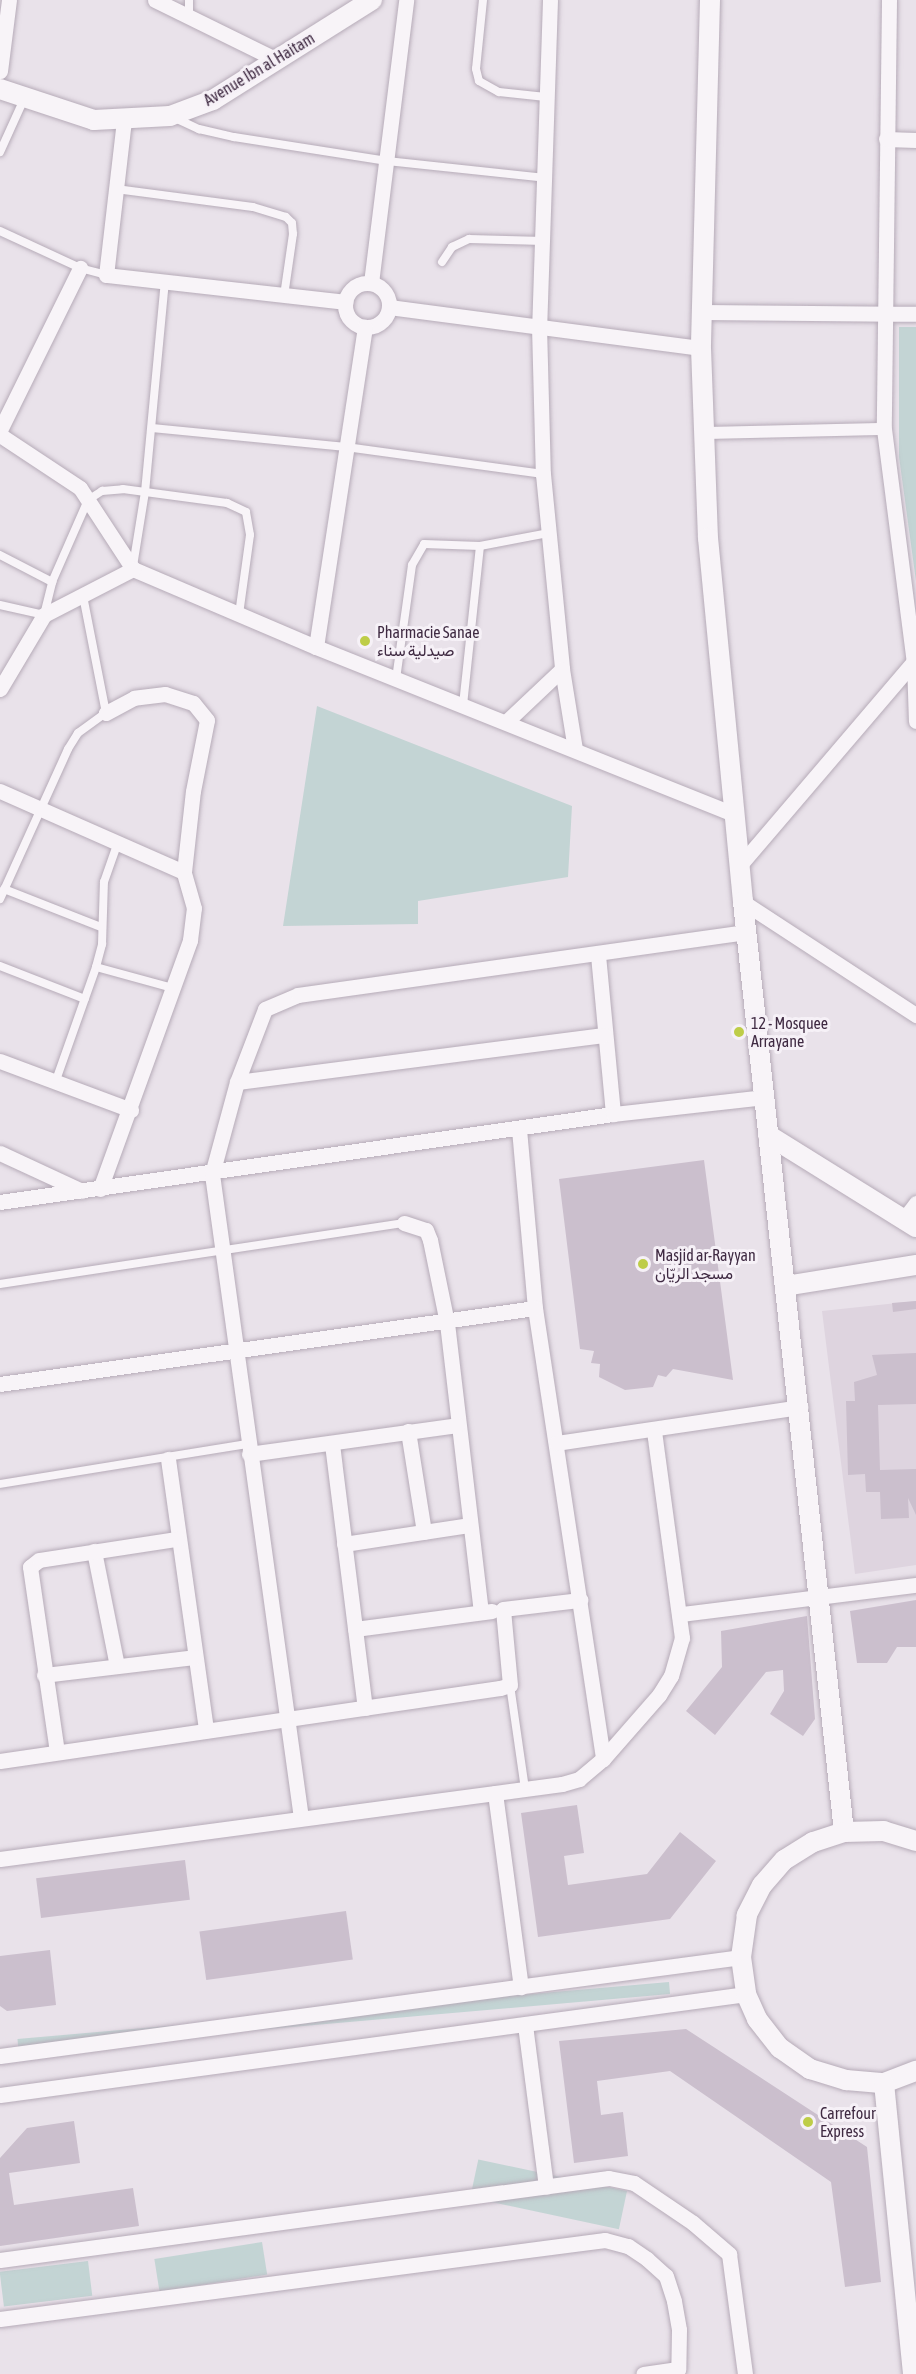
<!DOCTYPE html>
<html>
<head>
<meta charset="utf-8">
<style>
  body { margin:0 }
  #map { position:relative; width:916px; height:2374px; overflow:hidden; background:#e9e2ea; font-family:"Asap Condensed",Vazirmatn,sans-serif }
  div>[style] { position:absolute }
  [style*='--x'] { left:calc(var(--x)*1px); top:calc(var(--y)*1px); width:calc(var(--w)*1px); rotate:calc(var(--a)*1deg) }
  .built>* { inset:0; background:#ded4df }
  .green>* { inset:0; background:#c3d4d4; transform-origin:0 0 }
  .building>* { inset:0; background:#cbbfcd; transform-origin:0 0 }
  .roads { filter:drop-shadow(0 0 2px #b6abb8) drop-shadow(0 0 2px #b6abb8) }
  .service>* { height:8px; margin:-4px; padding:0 4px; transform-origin:4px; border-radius:4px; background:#f8f4f8 }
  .pedestrian>* { height:12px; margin:-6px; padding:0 6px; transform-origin:6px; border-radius:6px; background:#f8f4f8 }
  .minor>* { height:15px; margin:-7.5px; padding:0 7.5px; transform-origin:7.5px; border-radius:7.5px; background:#f8f4f8 }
  .minor>.ring { margin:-7.5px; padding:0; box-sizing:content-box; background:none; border:15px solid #f8f4f8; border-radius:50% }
  .tertiary>* { height:20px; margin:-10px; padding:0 10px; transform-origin:10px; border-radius:10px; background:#f8f4f8 }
  .dots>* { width:16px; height:16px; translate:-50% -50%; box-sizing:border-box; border:3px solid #f6f1f7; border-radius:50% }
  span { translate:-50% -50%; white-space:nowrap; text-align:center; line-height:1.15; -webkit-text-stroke:6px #f6f1f7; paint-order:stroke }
  .street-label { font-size:16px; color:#3f2a42 }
  .poi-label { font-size:16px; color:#3f2a42 }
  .left { translate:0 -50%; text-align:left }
</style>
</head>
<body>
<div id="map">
  <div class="built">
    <i style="clip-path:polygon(916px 1301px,916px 1565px,855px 1574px,822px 1311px)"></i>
  </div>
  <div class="green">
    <i style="clip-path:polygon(899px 327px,916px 327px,916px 581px,899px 457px)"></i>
    <i style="clip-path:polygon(317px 706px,572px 806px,568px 877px,418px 901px,418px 924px,283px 926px)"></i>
    <i style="left:669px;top:1982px;width:12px;height:654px;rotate:85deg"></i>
    <i style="left:627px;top:2191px;width:39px;height:152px;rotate:102deg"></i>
    <i style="left:262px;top:2242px;width:33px;height:109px;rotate:81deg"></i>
    <i style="left:88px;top:2261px;width:35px;height:89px;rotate:83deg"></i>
  </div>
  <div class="building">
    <i style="clip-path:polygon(704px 1160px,733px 1380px,673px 1369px,666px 1377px,658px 1375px,653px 1387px,625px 1390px,599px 1377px,600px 1364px,591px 1363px,594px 1351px,580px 1349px,559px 1179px)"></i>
    <i style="clip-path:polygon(916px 1301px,916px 1309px,893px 1312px,892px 1303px)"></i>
    <i style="clip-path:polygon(916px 1353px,916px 1404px,878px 1405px,880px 1470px,916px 1469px,916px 1515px,908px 1498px,909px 1518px,881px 1519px,880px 1492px,866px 1492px,865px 1474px,848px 1475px,846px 1401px,855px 1401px,854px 1382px,877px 1375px,872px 1355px)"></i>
    <i style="clip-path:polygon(916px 1600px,916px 1647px,897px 1647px,887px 1663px,857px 1663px,850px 1611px)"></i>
    <i style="clip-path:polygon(807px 1616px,815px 1719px,803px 1736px,770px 1714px,784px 1691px,783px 1670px,766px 1672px,715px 1735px,686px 1711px,722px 1667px,721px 1631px)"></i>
    <i style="clip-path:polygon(577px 1805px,584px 1853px,564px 1856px,568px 1885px,647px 1874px,680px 1832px,716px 1861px,670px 1919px,538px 1937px,521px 1813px)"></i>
    <i style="left:185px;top:1860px;width:40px;height:150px;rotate:83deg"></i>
    <i style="left:346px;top:1911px;width:49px;height:148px;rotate:82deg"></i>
    <i style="clip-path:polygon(50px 1950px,56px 2005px,7px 2011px,0 2006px,0 1956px)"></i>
    <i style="clip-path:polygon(686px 2029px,867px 2147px,881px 2282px,845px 2287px,831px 2182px,670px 2071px,597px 2081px,601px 2115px,623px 2112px,628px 2156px,574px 2163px,559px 2041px)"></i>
    <i style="clip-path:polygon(74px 2121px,80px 2163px,9px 2173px,14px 2205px,133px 2188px,139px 2226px,0 2246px,0 2158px,27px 2128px)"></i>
  </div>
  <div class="roads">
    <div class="service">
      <i style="--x:483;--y:0;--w:69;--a:95.8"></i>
      <i style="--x:476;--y:69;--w:12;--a:76"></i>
      <i style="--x:479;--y:81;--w:23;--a:29"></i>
      <i style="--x:499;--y:92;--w:47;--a:6.1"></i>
      <i style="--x:189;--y:17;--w:17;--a:-90"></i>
      <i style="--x:173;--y:117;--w:29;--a:25"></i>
      <i style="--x:199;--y:129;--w:36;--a:13"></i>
      <i style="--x:234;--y:137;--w:155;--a:8.9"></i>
      <i style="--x:387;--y:161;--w:159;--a:6.1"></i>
      <i style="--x:0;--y:152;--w:58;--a:-65.6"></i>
      <i style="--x:116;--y:189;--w:138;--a:7.5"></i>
      <i style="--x:253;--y:207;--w:34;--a:17"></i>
      <i style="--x:286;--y:217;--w:8;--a:45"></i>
      <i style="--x:292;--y:223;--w:11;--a:85"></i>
      <i style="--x:293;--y:234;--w:63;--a:98.3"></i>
      <i style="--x:0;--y:231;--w:88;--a:24.8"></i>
      <i style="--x:80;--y:268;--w:27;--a:15"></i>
      <i style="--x:442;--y:262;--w:18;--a:-56"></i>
      <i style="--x:452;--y:247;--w:19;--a:-25"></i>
      <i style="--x:469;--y:239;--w:75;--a:1.5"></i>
      <i style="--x:152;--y:428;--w:195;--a:5.6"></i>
      <i style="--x:346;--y:447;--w:199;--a:7.8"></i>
      <i style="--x:0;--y:555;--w:59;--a:27.4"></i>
      <i style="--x:133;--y:566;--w:75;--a:-80.8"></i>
      <i style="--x:145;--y:492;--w:212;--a:-84.6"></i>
      <i style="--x:0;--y:605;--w:45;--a:12.8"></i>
      <i style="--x:44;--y:615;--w:34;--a:-76"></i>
      <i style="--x:52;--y:582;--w:90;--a:-66.3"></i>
      <i style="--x:88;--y:500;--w:17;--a:-33"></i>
      <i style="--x:102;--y:491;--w:21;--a:-5"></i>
      <i style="--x:123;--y:489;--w:105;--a:7.7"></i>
      <i style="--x:227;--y:503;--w:21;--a:25"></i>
      <i style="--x:246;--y:512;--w:23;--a:80"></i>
      <i style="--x:250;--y:535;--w:80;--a:97.9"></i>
      <i style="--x:396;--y:679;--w:115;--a:-82"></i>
      <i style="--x:412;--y:565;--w:24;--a:-60"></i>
      <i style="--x:424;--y:544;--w:56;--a:2"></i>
      <i style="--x:480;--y:546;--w:69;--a:-10.8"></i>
      <i style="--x:463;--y:705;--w:160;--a:-83.9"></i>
      <i style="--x:4;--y:889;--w:104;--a:21.4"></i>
      <i style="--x:0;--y:899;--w:165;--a:-65.6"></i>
      <i style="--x:68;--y:749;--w:19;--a:-58"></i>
      <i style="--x:78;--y:733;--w:34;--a:-36"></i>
      <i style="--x:106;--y:713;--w:119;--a:-101.1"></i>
      <i style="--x:0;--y:966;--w:91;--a:21.2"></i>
      <i style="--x:96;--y:967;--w:80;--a:15.3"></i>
      <i style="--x:55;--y:1083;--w:123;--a:-70.5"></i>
      <i style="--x:96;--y:967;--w:24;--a:-75"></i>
      <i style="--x:102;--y:944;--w:62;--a:-88.2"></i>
      <i style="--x:104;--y:882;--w:42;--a:-70.7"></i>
      <i style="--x:0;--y:1284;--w:409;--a:-8.6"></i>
      <i style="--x:0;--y:1484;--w:251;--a:-9.2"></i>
      <i style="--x:510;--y:1685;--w:105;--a:81.8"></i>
    </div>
    <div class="pedestrian">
      <i style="--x:702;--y:433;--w:182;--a:-1.3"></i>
    </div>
    <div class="minor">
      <i style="--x:155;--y:0;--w:136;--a:26.2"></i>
      <i style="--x:550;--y:0;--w:326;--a:91.9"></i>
      <i style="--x:539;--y:326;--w:148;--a:88.5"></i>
      <i style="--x:543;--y:474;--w:196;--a:84.4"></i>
      <i style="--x:562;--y:669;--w:81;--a:80.8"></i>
      <i style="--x:889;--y:0;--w:429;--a:90.7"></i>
      <i style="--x:884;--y:429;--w:235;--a:82.7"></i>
      <i style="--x:914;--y:662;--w:59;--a:88.1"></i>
      <i style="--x:0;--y:71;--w:72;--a:-82.8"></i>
      <i style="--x:124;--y:120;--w:156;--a:96.6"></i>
      <i style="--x:106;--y:275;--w:241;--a:6.4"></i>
      <i style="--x:886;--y:139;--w:30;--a:2"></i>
      <i style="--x:371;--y:283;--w:285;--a:-82.9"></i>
      <i class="ring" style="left:345px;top:283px;width:29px;height:29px"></i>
      <i style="--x:389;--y:307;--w:315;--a:7.5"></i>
      <i style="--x:702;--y:312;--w:214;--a:0.5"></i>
      <i style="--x:0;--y:430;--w:181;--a:-63.7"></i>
      <i style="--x:0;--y:435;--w:96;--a:33.5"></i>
      <i style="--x:80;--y:488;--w:97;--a:56.8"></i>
      <i style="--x:133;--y:569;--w:199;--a:23.1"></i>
      <i style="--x:316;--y:647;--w:451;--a:21.8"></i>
      <i style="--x:316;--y:647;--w:324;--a:-81.3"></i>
      <i style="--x:0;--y:689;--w:86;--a:-59.3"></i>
      <i style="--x:44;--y:615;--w:100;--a:-27.3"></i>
      <i style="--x:506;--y:722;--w:77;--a:-43.4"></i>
      <i style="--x:0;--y:791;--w:201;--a:23.8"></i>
      <i style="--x:740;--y:865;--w:271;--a:-49.5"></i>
      <i style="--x:743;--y:902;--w:207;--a:33.2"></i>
      <i style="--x:598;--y:955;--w:160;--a:84.6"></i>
      <i style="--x:0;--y:1061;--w:140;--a:20.5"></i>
      <i style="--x:237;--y:1082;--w:370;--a:-7.3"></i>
      <i style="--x:519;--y:1129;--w:180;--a:84.9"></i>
      <i style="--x:535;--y:1308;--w:456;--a:81.4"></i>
      <i style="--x:0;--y:1153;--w:90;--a:24.9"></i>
      <i style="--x:100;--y:1189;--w:265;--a:-70.1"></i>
      <i style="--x:190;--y:940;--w:32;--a:-83"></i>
      <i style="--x:194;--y:908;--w:37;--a:-106"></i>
      <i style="--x:184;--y:872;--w:81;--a:-83.7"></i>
      <i style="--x:193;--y:791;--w:72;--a:-78.8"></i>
      <i style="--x:207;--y:720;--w:22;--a:-129"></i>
      <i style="--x:193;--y:703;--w:29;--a:-162"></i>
      <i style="--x:165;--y:694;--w:31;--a:173"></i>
      <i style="--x:134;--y:698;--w:32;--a:152"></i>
      <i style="--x:0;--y:1202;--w:619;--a:-8.17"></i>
      <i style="--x:613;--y:1114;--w:152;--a:-6.4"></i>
      <i style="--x:904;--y:1219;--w:20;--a:-53"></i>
      <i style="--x:404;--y:1223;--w:23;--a:18"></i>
      <i style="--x:426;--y:1230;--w:11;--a:68"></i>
      <i style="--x:430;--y:1240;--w:85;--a:78.4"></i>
      <i style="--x:447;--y:1323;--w:291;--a:83.3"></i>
      <i style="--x:0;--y:1384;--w:540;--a:-8.09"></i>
      <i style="--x:408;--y:1431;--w:102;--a:81"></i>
      <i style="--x:556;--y:1443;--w:247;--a:-8.4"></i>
      <i style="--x:332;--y:1444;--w:266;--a:82.9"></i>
      <i style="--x:249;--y:1454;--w:210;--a:-7.9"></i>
      <i style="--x:168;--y:1459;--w:274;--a:82"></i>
      <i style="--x:344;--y:1544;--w:126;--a:-8.6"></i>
      <i style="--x:94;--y:1551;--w:117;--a:78.7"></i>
      <i style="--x:682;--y:1614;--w:236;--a:-7.1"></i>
      <i style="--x:355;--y:1629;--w:138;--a:-7.5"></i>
      <i style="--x:44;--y:1675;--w:152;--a:-6.8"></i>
      <i style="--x:57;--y:1752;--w:187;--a:-98.3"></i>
      <i style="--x:30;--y:1567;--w:11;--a:-38"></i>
      <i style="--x:39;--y:1560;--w:140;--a:-8.7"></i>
      <i style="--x:0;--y:1761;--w:505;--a:-8.31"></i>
      <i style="--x:500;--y:1688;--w:10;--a:-17"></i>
      <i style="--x:510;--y:1685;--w:76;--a:-95.3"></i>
      <i style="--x:503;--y:1609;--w:78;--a:-6.7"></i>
      <i style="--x:495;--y:1793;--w:196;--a:82.4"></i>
      <i style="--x:301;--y:1818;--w:650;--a:-97.87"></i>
      <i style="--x:212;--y:1174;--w:95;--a:-74.8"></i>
      <i style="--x:237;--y:1082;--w:78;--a:-69"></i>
      <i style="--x:265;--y:1009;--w:36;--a:-23"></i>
      <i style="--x:298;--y:995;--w:452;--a:-8"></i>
      <i style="--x:0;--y:1859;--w:567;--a:-7.6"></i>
      <i style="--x:562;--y:1784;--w:18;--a:-16"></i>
      <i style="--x:579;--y:1779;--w:31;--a:-40"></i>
      <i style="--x:603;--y:1759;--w:85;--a:-48.8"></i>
      <i style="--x:659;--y:1695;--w:22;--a:-58"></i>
      <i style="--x:671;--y:1676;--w:40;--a:-74"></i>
      <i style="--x:682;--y:1638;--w:209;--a:-97.7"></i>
      <i style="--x:525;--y:2025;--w:163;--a:82.6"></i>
      <i style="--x:0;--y:2056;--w:748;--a:-7.61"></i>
      <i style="--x:0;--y:2095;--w:753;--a:-7.71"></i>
      <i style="--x:0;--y:2260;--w:614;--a:-7.67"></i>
      <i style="--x:609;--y:2178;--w:25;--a:11"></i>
      <i style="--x:634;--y:2183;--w:71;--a:34.1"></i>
      <i style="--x:693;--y:2223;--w:48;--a:40.7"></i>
      <i style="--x:729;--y:2254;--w:121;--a:82.4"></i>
      <i style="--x:0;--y:2319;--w:610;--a:-7.44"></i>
      <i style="--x:605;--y:2240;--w:24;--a:15"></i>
      <i style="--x:628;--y:2246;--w:23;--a:34"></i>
      <i style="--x:647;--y:2259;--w:25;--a:42"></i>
      <i style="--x:666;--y:2276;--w:26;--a:72"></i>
      <i style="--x:674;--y:2301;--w:29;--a:80"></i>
      <i style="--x:679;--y:2330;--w:39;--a:91"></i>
      <i style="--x:678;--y:2369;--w:35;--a:172"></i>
    </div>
    <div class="tertiary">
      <i style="--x:710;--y:0;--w:348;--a:91.5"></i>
      <i style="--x:701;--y:348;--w:190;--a:87.9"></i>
      <i style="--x:708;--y:538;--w:366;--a:84.5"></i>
      <i style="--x:743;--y:902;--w:935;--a:83.8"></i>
      <i style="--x:0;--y:89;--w:99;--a:18.3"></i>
      <i style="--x:94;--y:120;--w:76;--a:-3"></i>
      <i style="--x:170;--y:116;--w:46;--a:-20.4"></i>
      <i style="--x:213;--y:100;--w:188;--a:-32.2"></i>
      <i style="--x:768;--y:1135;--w:174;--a:31.9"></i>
      <i style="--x:785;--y:1286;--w:133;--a:-9.1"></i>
      <i style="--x:916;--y:1841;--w:34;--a:-163"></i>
      <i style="--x:884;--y:1831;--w:40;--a:178.6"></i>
      <i style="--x:844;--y:1832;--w:33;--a:162"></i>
      <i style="--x:813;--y:1842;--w:34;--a:148"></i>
      <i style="--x:784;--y:1860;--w:33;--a:131"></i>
      <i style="--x:762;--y:1885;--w:34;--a:117"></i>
      <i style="--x:747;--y:1915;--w:42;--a:98.1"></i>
      <i style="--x:741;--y:1957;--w:37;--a:82"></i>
      <i style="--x:746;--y:1994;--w:27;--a:66"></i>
      <i style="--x:757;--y:2019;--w:37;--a:52"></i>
      <i style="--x:780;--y:2048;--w:37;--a:35"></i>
      <i style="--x:810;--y:2069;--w:38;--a:17"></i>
      <i style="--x:846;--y:2080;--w:38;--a:5"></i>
      <i style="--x:884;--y:2083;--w:34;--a:-21"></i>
      <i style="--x:884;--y:2083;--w:292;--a:84.3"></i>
    </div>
  </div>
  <div class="dots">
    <i style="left:365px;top:641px;background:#becd48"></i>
    <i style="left:739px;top:1032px;background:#becd48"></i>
    <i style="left:643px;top:1264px;background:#becd48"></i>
    <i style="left:808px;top:2122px;background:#becd48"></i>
  </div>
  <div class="street-label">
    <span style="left:259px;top:69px;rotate:-31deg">Avenue Ibn al Haitam</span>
  </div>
  <div class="poi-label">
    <span class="left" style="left:377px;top:641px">Pharmacie Sanae<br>صيدلية سناء</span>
    <span class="left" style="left:751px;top:1032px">12 - Mosquee<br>Arrayane</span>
    <span class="left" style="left:655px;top:1264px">Masjid ar-Rayyan<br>مسجد الريّان</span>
    <span class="left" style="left:820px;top:2122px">Carrefour<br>Express</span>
  </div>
</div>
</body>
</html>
